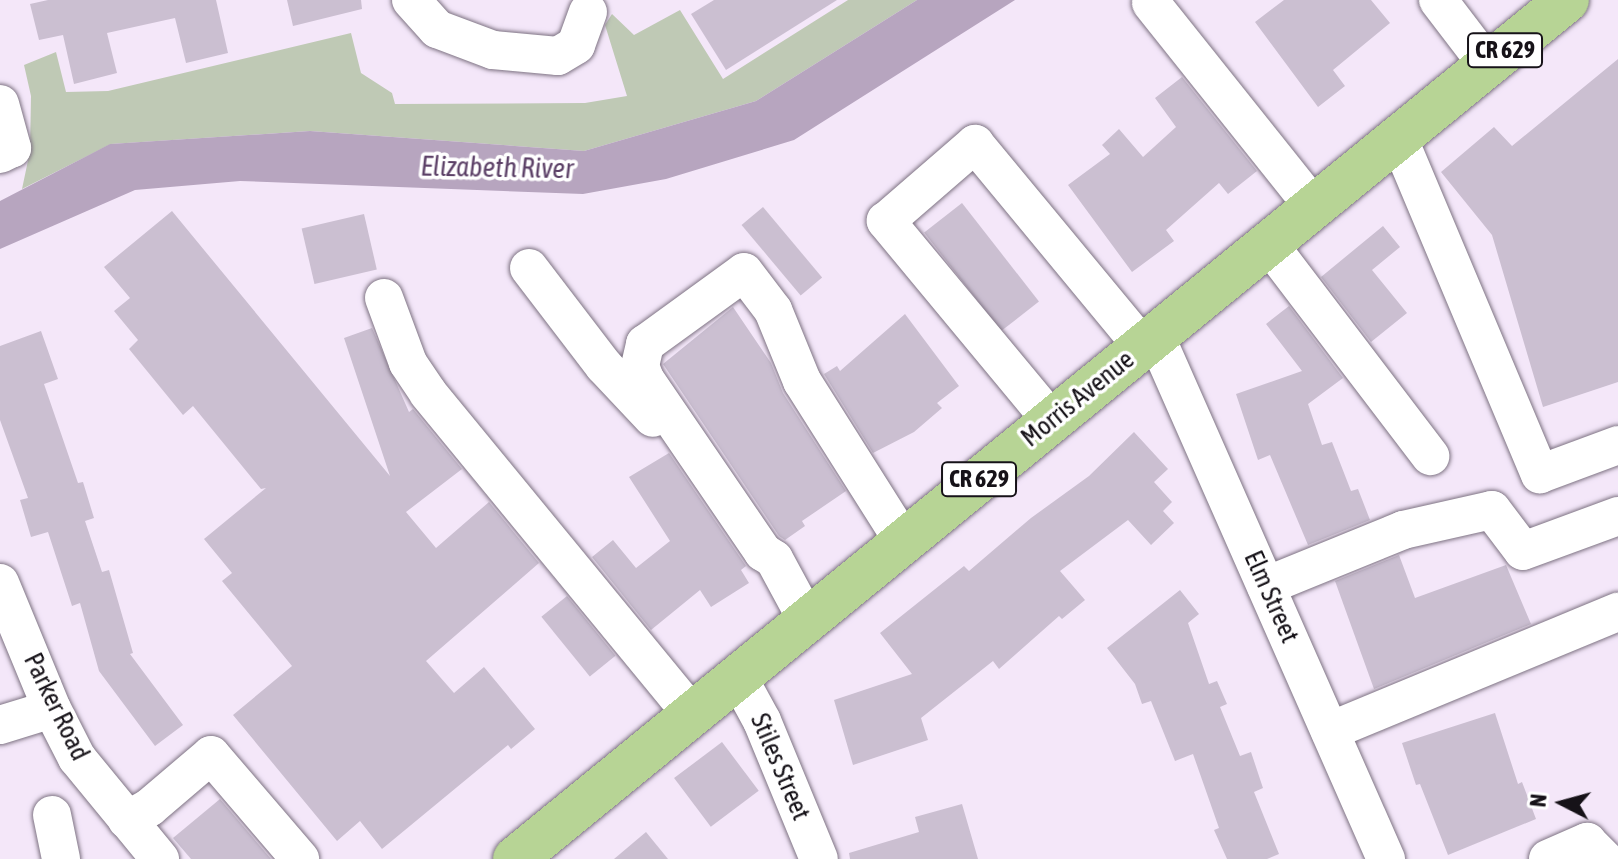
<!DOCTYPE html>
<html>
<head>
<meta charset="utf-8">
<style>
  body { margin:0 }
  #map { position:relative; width:1618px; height:859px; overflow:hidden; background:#f4e7f9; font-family:"Asap Condensed",sans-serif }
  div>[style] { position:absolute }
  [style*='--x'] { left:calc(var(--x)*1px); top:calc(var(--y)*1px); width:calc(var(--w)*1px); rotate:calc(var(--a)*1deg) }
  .green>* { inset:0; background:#bfc9b5 }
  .water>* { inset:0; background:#b7a5bf }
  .building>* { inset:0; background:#cbbfd1; transform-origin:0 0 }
  .roads { filter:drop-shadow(0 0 2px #7e7383) drop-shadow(0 0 2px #7e7383) }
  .minor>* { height:38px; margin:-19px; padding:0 19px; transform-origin:19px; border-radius:19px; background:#fff }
  .major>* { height:44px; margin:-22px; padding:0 22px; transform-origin:22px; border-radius:22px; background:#b7d495 }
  span { translate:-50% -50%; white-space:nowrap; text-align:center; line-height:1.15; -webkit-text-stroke:7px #fff; paint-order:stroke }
  .shield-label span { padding:2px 6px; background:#fff; border:2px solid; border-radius:6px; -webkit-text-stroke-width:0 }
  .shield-label { font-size:24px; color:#161218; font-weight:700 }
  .street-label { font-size:26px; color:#161218 }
  .water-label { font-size:28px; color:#5c4067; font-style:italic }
  .north { position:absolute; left:1522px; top:763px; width:80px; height:80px; -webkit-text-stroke:6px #fff; paint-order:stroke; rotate:276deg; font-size:22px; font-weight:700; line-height:32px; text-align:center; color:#161218 }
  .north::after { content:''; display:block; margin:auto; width:28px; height:36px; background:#161218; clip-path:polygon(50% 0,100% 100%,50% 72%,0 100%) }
</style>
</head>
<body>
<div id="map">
  <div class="green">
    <i style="clip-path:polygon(848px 0,917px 0,756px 101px,584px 151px,310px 131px,111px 144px,22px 189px,30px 151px,31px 96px,24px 65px,56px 52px,66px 92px,108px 91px,351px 33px,361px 73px,392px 93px,395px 104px,585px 103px,627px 96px,605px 25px,612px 14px,634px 35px,680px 10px,723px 79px)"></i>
  </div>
  <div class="water">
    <i style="clip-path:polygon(917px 0,1015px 0,794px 140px,666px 179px,583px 194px,240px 181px,135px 190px,0 249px,0 201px,110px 144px,310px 131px,584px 151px,756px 101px)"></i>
  </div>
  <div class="building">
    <i style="clip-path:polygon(48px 0,216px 0,228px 53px,186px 63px,175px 18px,107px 33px,117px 73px,74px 84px,63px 35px,39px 40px,30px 4px)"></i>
    <i style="clip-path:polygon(287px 0,361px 0,362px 9px,293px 26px)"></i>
    <i style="clip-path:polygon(714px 0,837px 0,726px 70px,691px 14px)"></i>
    <i style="clip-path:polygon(1284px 0,1371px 0,1390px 23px,1333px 70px,1345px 86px,1318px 107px,1255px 22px)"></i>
    <i style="clip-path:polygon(1618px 59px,1618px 382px,1543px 407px,1492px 235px,1441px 172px,1494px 127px,1512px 146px)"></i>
    <i style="clip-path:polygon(1182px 77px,1257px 171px,1228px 194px,1219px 183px,1166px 230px,1174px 241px,1132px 272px,1068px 185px,1110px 154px,1102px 145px,1119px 129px,1143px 157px,1176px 127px,1155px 98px)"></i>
    <i style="left:962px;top:203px;width:125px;height:48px;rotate:52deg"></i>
    <i style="left:763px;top:207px;width:92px;height:28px;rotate:50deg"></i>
    <i style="clip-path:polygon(172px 211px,390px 476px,344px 338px,372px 328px,409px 412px,413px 409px,462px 469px,406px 512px,436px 548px,489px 502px,539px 563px,426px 661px,454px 693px,484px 667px,535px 729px,511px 749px,508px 745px,382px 849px,360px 821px,337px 841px,233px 715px,292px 666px,222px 581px,232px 573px,204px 539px,266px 488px,261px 489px,193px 406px,183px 415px,129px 349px,138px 340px,114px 311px,130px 298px,104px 267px)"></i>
    <i style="left:364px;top:214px;width:57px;height:64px;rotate:77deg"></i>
    <i style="clip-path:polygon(1383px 226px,1400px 247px,1372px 270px,1407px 313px,1371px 342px,1321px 277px)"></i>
    <i style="clip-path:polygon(1289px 306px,1343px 378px,1308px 404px,1322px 445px,1332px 442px,1351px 491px,1358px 489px,1370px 520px,1308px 545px,1270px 455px,1258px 460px,1236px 394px,1302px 371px,1266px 324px)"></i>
    <i style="clip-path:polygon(733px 307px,771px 363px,783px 393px,846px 491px,802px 521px,805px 526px,785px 540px,779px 536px,663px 364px)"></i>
    <i style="clip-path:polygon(905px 314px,959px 386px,937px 403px,942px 408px,914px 432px,873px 453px,824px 374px,837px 366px,840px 371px)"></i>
    <i style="clip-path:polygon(41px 331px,58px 379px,44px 384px,78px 483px,83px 482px,94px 518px,85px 521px,102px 572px,109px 570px,133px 653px,130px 654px,183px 725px,155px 746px,99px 671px,80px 603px,72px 606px,48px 532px,31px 537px,20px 500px,28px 498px,0 420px,0 346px)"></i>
    <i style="clip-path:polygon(1134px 432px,1168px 469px,1154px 482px,1172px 502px,1163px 511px,1174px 523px,1151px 545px,1128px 520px,1060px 571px,1085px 600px,1062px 619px,1059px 616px,999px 669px,993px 661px,921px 718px,928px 740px,853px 765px,834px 700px,912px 674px,880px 633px,964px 566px,969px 571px,1031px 518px,1089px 476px)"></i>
    <i style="clip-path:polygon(669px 453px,746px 566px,741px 570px,749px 583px,711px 607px,700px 590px,651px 630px,592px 557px,613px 540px,636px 568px,670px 541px,629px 477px)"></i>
    <i style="clip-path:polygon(1399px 555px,1415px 598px,1506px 565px,1531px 624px,1374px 689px,1335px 581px)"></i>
    <i style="clip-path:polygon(1180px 590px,1199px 614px,1188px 623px,1209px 684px,1217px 681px,1227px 704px,1220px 707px,1240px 756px,1251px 752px,1263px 788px,1254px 792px,1279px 854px,1267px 859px,1227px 859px,1214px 830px,1219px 828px,1193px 754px,1175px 761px,1151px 701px,1142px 704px,1135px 684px,1107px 648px)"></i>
    <i style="left:567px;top:596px;width:77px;height:33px;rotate:51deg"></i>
    <i style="clip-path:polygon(1495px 713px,1518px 784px,1522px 782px,1536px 819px,1448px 855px,1420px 784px,1416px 785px,1402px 743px)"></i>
    <i style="left:722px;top:742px;width:61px;height:60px;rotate:53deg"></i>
    <i style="clip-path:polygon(220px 799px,271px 859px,191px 859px,173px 838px)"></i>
    <i style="clip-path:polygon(962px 804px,978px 859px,850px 859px,849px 853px,919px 832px,915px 817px)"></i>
    <i style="clip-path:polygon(646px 832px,668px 859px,614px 859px)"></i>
  </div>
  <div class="roads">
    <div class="minor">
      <i style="--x:411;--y:0;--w:39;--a:48"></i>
      <i style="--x:437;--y:29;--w:60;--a:20.6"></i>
      <i style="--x:493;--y:50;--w:65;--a:5.3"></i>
      <i style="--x:558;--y:56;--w:21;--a:-31"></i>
      <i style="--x:576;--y:45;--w:35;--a:-70"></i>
      <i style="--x:1438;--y:0;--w:81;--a:52.6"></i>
      <i style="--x:1151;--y:3;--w:260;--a:51.4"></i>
      <i style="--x:0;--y:104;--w:46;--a:74.7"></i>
      <i style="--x:12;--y:148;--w:13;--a:153"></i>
      <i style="--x:1398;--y:137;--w:366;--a:67.2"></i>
      <i style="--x:1540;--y:474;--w:83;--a:-20.4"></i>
      <i style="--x:1268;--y:243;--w:268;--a:52.7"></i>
      <i style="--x:529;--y:268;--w:123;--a:52.6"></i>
      <i style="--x:604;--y:366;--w:71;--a:46.7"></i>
      <i style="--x:384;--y:298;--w:69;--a:69.7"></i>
      <i style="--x:408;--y:363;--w:36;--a:56"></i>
      <i style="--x:428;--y:393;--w:416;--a:50.6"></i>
      <i style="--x:1155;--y:335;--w:573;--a:66.21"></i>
      <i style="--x:1051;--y:420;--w:259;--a:-129.7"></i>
      <i style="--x:886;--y:221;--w:118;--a:-40.9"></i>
      <i style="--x:975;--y:144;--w:262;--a:50.4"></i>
      <i style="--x:0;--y:583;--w:136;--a:67.6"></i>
      <i style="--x:52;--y:709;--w:55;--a:63"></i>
      <i style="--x:77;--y:758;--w:131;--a:50.6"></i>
      <i style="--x:1266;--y:586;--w:148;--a:-22.2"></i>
      <i style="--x:1403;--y:530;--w:91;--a:-12.7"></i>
      <i style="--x:1492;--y:510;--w:51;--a:52.9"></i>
      <i style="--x:1523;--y:551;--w:101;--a:-20.2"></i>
      <i style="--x:807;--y:620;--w:69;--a:-118.4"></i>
      <i style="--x:774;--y:559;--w:13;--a:-148"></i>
      <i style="--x:763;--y:552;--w:209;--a:-124.3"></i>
      <i style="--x:645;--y:379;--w:14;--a:-111"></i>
      <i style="--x:640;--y:366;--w:23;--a:-77"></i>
      <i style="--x:645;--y:344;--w:122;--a:-36"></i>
      <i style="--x:744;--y:272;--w:48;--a:52.7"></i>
      <i style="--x:773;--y:310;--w:77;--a:67.8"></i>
      <i style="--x:802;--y:381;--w:189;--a:57.7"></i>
      <i style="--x:738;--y:677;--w:50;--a:61.4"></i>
      <i style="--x:762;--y:721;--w:149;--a:67.6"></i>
      <i style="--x:0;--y:725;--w:54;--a:-17.1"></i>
      <i style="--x:1330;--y:731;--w:312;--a:-22.5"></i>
      <i style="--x:52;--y:815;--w:45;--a:78.4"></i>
      <i style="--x:127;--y:820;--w:26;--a:-29"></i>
      <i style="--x:150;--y:807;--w:80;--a:-40.4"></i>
      <i style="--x:211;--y:755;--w:137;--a:49.4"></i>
      <i style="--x:1548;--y:859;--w:43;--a:-23.6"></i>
      <i style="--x:1587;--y:842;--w:24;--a:45"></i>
    </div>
    <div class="major">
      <i style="--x:515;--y:859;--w:1358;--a:-39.23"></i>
    </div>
  </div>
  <div class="shield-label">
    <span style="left:1505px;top:50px">CR 629</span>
    <span style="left:979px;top:479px">CR 629</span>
  </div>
  <div class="street-label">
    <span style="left:1078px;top:399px;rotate:-39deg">Morris Avenue</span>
    <span style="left:1271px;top:597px;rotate:66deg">Elm Street</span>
    <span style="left:56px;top:707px;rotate:64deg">Parker Road</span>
    <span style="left:780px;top:767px;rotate:67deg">Stiles Street</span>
  </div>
  <div class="water-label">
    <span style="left:497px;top:167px;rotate:1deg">Elizabeth River</span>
  </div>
  <div class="north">N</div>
</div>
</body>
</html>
